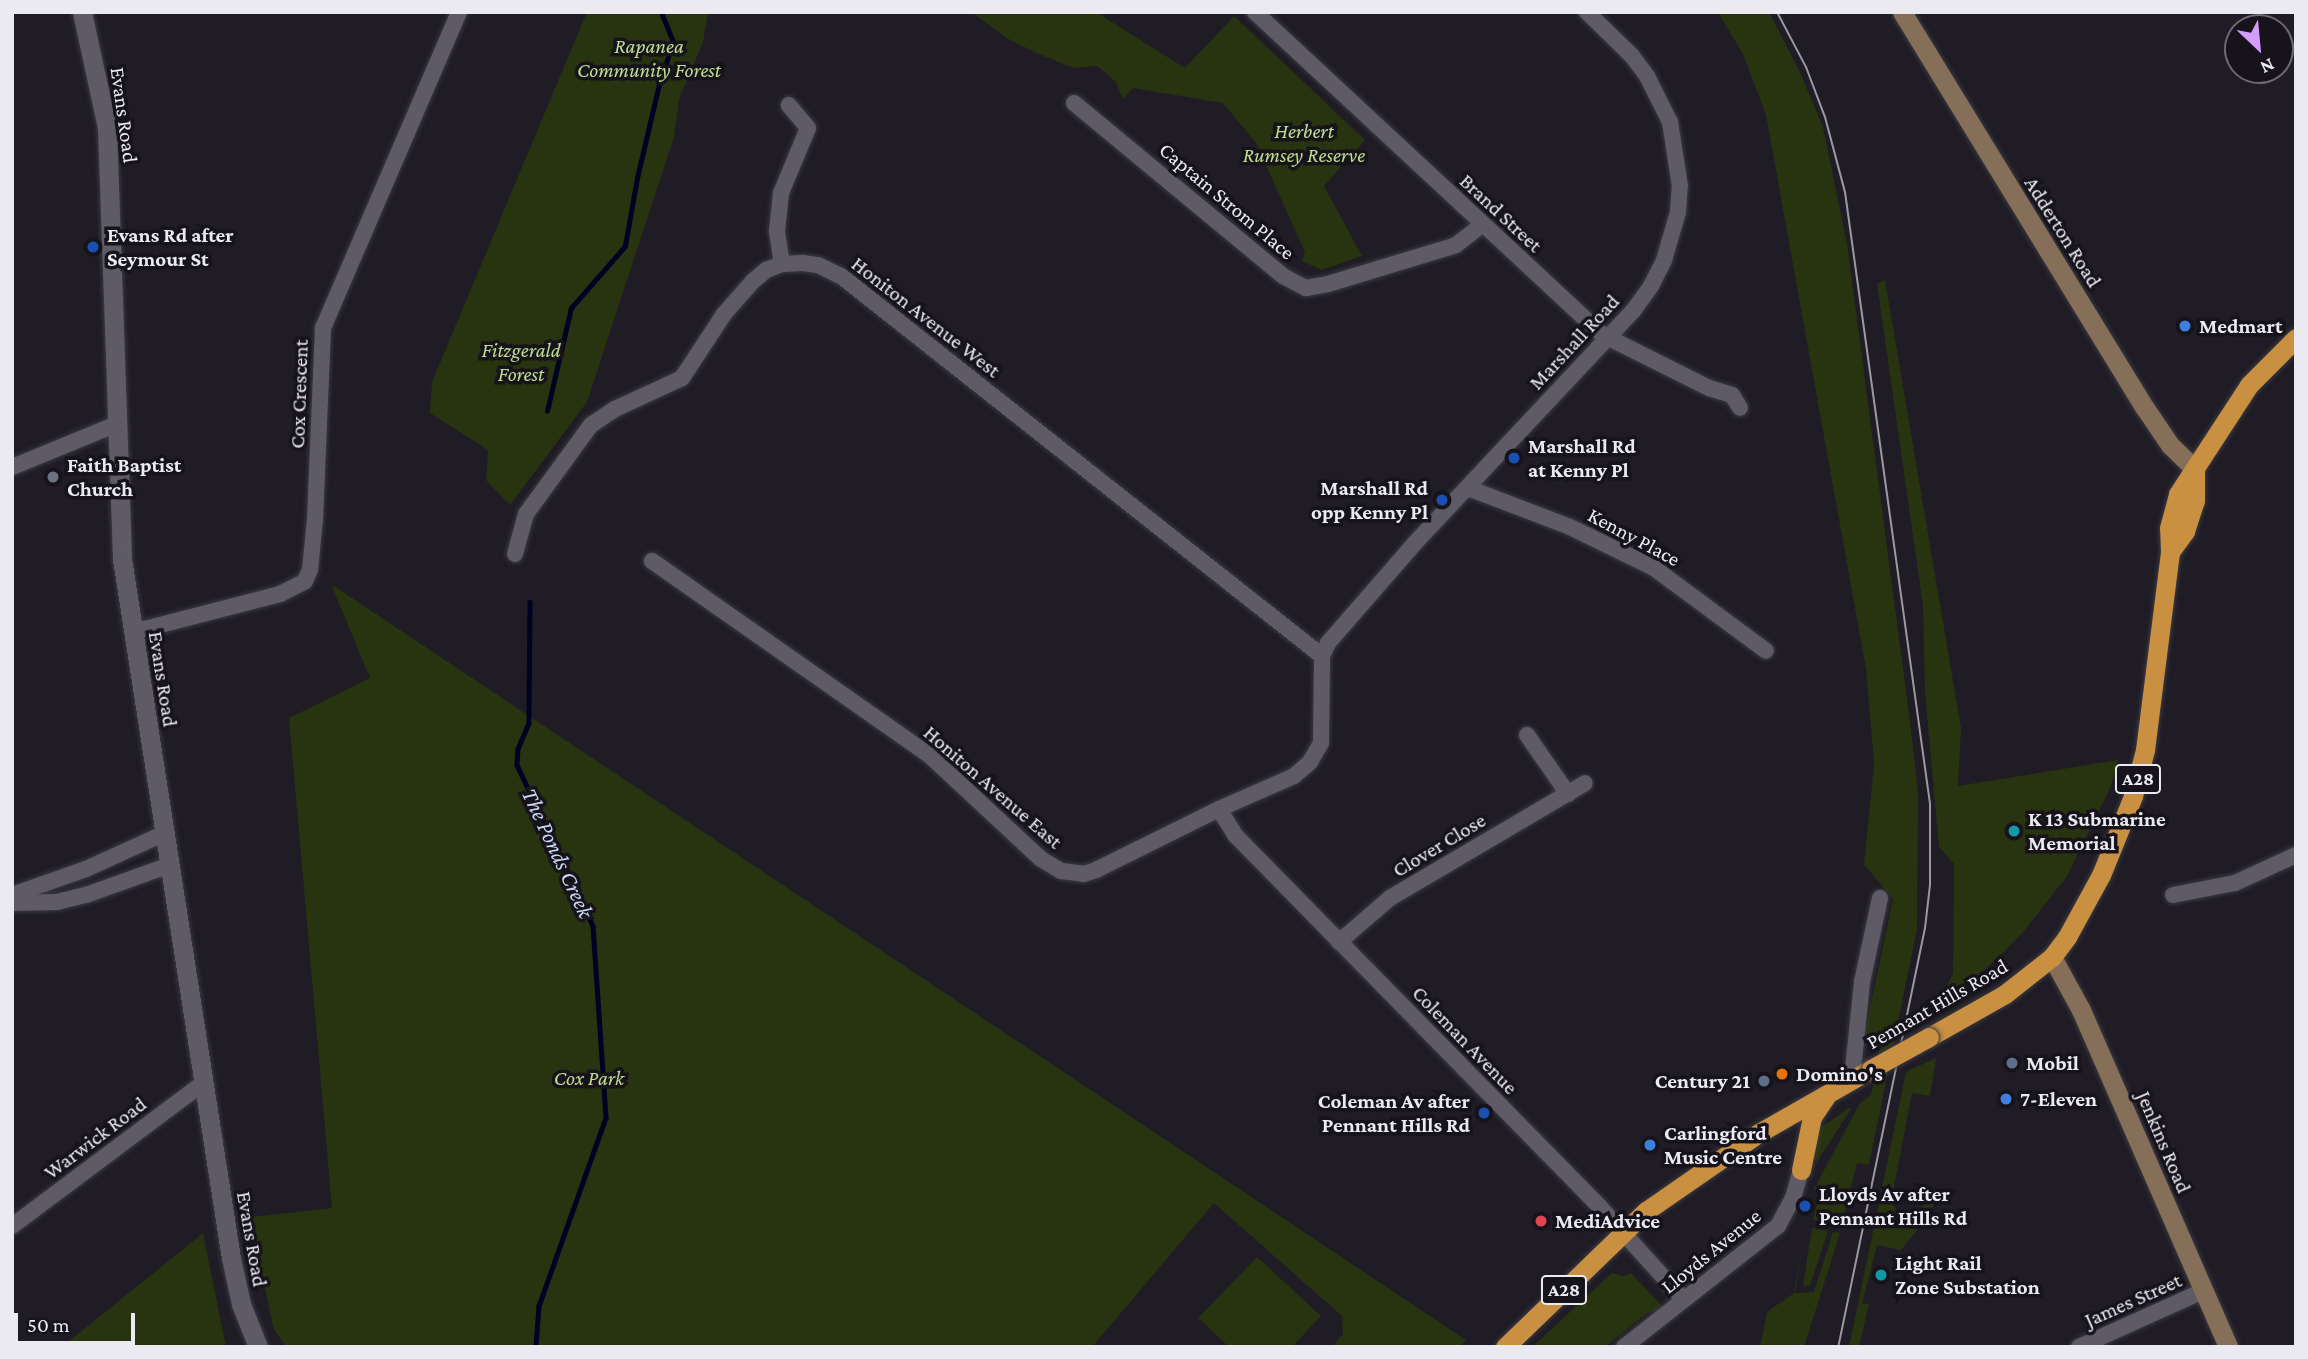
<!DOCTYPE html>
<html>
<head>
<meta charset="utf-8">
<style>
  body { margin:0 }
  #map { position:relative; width:2308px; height:1359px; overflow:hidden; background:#1f1c25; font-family:"Crimson Pro",serif }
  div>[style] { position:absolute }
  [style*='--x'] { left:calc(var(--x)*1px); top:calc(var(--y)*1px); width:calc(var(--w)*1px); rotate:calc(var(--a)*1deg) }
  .green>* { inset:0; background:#28330f }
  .stream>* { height:4.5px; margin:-2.25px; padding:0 2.25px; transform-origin:2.25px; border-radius:2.25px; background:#000223 }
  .roads { filter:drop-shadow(0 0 2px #3b3940) drop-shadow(0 0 2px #3b3940) }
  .minor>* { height:16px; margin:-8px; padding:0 8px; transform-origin:8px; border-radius:8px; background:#5e5b66 }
  .tertiary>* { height:19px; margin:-9.5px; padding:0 9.5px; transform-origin:9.5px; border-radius:9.5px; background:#5e5b66 }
  .secondary>* { height:19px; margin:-9.5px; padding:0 9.5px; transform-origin:9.5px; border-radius:9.5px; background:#866f58 }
  .trunk>* { height:19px; margin:-9.5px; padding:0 9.5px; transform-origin:9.5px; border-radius:9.5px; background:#c89040 }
  .tram>* { height:2px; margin:-1px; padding:0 1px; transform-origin:1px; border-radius:1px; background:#9a98a0 }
  .bridges { filter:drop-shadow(0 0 2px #3b3940) drop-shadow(0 0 2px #3b3940) }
  .trunk-bridge>* { height:19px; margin:-9.5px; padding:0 9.5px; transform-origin:9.5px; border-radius:9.5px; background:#c89040 }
  .dots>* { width:19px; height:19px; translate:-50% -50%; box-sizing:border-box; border:4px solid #16131b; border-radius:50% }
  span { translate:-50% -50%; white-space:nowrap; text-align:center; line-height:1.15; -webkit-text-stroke:7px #16131b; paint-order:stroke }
  .shield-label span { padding:2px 5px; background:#16131b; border:2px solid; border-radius:5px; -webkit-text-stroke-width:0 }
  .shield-label { font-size:19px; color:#eceaf1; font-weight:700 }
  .park-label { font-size:21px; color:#c1dc90; font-style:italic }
  .street-label { font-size:21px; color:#eceaf1 }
  .poi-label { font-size:21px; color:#eceaf1; font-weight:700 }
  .left { translate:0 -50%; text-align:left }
  .right { translate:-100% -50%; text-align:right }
  .water-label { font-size:23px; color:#c9d7f3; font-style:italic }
  .frame { position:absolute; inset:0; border:14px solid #eceaf1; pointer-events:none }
  .north { position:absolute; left:2224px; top:14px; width:70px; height:70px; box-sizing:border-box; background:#16131b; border:2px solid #6c6971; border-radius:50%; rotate:154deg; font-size:19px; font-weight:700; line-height:28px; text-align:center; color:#eceaf1 }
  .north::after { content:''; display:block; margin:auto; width:24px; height:32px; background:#d49cfc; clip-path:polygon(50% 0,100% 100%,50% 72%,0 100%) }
  .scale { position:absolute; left:14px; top:1313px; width:121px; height:32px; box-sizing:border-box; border:4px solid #eceaf1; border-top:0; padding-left:9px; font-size:21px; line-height:24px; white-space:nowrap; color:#eceaf1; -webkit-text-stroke:5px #16131b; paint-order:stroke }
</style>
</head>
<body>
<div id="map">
  <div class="green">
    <i style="clip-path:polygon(587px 12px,708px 12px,703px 42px,679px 99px,674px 137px,587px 402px,510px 505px,486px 480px,488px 450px,430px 413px,432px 382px)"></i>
    <i style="clip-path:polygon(971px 12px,1096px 12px,1185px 68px,1234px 16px,1365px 140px,1324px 186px,1362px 256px,1322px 270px,1302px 261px,1305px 252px,1256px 143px,1223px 103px,1133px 88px,1123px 99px,1116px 82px,1097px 66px,1073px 68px,1039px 54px,1010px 40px)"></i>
    <i style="clip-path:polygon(1718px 12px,1769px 12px,1799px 70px,1823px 127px,1847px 244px,1911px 729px,1918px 793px,1917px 929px,1869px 1165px,1857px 1163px,1842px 1225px,1813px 1220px,1820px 1191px,1814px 1189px,1860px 1103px,1871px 1095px,1883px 1034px,1863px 1042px,1893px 899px,1864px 864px,1874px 764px,1866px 669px,1766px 115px,1743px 54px)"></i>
    <i style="clip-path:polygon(1885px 280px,1961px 728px,1958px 786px,2118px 760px,2111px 786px,2067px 876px,2024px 931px,1998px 958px,1937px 1009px,1953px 973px,1954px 864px,1939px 847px,1925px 693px,1923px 606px,1877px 284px)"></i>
    <i style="clip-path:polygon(331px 584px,481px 684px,1466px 1340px,1459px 1347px,1332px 1347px,1343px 1334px,1342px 1316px,1214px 1203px,1092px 1347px,286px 1347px,273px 1327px,251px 1217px,332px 1208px,289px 718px,370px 678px)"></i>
    <i style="clip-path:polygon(1936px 1058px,1930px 1096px,1912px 1093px,1891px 1202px,1904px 1220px,1933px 1198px,1936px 1199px,1928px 1217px,1901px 1250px,1877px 1245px,1862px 1304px,1869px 1304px,1859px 1347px,1849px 1347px,1906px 1072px)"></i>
    <i style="clip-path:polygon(1849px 1108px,1851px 1109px,1817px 1162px,1813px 1156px,1816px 1131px)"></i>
    <i style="clip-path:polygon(1807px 1219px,1795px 1293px,1814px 1292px,1833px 1232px,1840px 1233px,1804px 1347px,1760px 1347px,1767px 1312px,1794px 1293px)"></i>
    <i style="clip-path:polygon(1812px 1228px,1828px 1231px,1810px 1286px,1803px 1285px)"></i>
    <i style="clip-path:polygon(203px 1233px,226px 1347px,62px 1347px)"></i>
    <i style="clip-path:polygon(1257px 1257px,1321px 1316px,1292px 1347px,1229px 1347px,1198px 1318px)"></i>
    <i style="clip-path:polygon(1612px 1273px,1624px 1276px,1631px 1273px,1664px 1308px,1647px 1313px,1605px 1347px,1532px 1347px)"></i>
  </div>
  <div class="stream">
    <i style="--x:547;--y:411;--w:106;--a:-76.9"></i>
    <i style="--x:571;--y:308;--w:82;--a:-48.9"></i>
    <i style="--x:625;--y:246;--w:69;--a:-80"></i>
    <i style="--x:637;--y:178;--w:97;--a:-76.8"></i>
    <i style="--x:659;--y:84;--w:44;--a:-71.6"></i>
    <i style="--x:673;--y:42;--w:32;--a:-112"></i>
    <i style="--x:530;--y:602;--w:121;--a:90.5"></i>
    <i style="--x:529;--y:723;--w:28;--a:113"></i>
    <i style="--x:518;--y:749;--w:16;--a:94"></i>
    <i style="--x:517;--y:765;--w:178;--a:64.7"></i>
    <i style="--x:593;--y:926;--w:192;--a:86.1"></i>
    <i style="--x:606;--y:1118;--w:200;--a:109.6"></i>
    <i style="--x:539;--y:1306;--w:41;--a:94.2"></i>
  </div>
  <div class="roads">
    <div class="minor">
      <i style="--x:1255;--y:12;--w:473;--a:42.9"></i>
      <i style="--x:1601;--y:334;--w:121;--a:26.6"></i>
      <i style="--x:1709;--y:388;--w:24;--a:17"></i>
      <i style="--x:1732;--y:395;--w:15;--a:58"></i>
      <i style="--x:1074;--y:103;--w:271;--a:39.6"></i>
      <i style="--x:1283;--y:276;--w:26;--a:28"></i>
      <i style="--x:1306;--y:288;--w:22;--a:-10"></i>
      <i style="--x:1328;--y:284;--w:134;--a:-16.9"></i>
      <i style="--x:1456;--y:245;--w:33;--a:-38"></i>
      <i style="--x:782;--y:264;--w:33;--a:-99"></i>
      <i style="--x:777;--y:231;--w:38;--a:-84"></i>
      <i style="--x:781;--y:193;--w:70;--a:-67.4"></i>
      <i style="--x:808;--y:128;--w:30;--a:-130"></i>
      <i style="--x:12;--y:467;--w:113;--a:-22.3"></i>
      <i style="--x:1468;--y:488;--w:109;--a:20.9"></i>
      <i style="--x:1570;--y:527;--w:93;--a:26"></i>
      <i style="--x:1654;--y:568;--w:139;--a:36.5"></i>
      <i style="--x:515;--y:554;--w:41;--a:-74.6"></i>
      <i style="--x:526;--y:514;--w:110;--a:-53.9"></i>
      <i style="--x:591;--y:425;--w:29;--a:-34"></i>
      <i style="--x:615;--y:409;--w:74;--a:-24.8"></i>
      <i style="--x:682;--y:378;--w:77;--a:-56.7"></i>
      <i style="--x:724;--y:314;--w:44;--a:-48.7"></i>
      <i style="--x:753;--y:281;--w:17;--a:-40"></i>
      <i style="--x:766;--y:270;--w:17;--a:-21"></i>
      <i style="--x:782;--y:264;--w:21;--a:-3"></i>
      <i style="--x:803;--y:263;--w:15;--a:8"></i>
      <i style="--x:818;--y:265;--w:25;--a:26"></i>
      <i style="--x:841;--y:276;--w:613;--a:38.31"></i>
      <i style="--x:652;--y:561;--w:338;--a:35"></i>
      <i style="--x:929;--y:755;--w:153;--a:42.9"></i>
      <i style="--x:1041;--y:859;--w:23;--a:31"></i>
      <i style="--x:1061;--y:871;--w:23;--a:7"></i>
      <i style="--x:1084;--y:874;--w:13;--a:-18"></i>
      <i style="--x:1096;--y:870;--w:137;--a:-26.4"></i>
      <i style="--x:1219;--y:809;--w:82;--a:-23.7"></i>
      <i style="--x:1294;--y:776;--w:21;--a:-41"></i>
      <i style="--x:1310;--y:762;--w:22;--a:-60"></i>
      <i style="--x:1321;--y:743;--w:87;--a:-89.3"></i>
      <i style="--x:1322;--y:656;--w:14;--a:-65"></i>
      <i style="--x:1328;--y:643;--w:131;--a:-49"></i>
      <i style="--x:1414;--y:544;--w:320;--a:-46.8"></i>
      <i style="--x:1633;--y:311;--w:31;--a:-54"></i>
      <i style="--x:1651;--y:286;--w:29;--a:-63"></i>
      <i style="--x:1664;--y:260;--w:50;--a:-73.7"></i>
      <i style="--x:1678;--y:212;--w:26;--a:-86"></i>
      <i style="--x:1680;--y:186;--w:65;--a:-98.9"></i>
      <i style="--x:1670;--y:122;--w:51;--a:-116.6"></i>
      <i style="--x:1647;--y:76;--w:26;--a:-127"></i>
      <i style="--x:1631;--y:55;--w:62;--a:-135.7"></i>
      <i style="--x:133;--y:632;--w:152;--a:-14.5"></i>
      <i style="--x:280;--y:594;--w:28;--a:-27"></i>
      <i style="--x:305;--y:581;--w:12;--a:-66"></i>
      <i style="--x:310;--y:570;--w:51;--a:-84.4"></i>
      <i style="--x:315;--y:519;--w:191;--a:-87.6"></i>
      <i style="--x:323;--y:328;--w:344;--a:-66.7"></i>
      <i style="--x:1527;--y:735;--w:72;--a:55.2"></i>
      <i style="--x:1219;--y:809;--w:31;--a:58"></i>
      <i style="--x:1235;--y:835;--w:521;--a:45.54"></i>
      <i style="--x:1600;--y:1207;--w:125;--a:47.9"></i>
      <i style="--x:12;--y:895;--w:78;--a:-19.4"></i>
      <i style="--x:86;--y:869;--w:87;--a:-24.5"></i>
      <i style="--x:2173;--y:895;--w:63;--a:-11"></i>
      <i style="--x:2235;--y:883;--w:67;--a:-24.7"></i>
      <i style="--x:12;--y:903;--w:45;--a:-1.3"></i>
      <i style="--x:57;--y:902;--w:30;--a:-14"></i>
      <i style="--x:86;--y:895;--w:89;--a:-19.7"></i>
      <i style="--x:1339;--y:942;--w:67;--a:-40.8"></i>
      <i style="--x:1390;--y:898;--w:226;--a:-30.5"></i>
      <i style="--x:1852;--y:1079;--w:98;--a:-84.1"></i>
      <i style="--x:1862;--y:982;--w:86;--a:-77.9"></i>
      <i style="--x:12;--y:1226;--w:239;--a:-36.8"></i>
      <i style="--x:1624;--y:1347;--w:196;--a:-38.2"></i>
      <i style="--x:1778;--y:1226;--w:32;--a:-62"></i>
      <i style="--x:1793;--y:1198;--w:29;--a:-74"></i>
      <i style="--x:2079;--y:1347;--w:136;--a:-24.3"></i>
    </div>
    <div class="tertiary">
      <i style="--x:82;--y:12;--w:119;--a:77.8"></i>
      <i style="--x:107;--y:128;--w:431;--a:88"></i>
      <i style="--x:122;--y:559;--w:707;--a:81.14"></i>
      <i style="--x:231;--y:1258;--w:47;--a:77.7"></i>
      <i style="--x:241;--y:1304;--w:46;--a:68.4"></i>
    </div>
    <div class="secondary">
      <i style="--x:1902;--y:12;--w:465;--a:58.5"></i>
      <i style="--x:2145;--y:408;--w:45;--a:56"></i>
      <i style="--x:2170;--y:445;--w:35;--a:44"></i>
      <i style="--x:2052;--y:957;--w:60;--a:61.3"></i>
      <i style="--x:2081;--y:1010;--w:368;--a:66.4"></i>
    </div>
    <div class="trunk">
      <i style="--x:2170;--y:552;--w:26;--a:-54"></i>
      <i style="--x:2185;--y:531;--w:32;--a:-72"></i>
      <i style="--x:2195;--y:501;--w:32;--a:-90"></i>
      <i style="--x:1929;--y:1037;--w:87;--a:-29.5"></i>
      <i style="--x:2005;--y:994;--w:60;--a:-38.2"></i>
      <i style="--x:2052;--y:957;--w:25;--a:-53"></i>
      <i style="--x:2067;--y:937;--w:71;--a:-61.3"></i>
      <i style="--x:2101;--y:875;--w:85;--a:-67.9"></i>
      <i style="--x:2133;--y:796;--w:48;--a:-75.4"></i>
      <i style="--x:2145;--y:750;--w:200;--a:-82.8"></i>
      <i style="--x:2170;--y:552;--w:24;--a:-92"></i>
      <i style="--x:2169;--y:528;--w:35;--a:-75"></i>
      <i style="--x:2178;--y:494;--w:130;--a:-56.9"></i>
      <i style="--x:2249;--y:385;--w:66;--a:-45"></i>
      <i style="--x:1801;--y:1170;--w:54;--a:-78.3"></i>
      <i style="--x:1812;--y:1117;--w:25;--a:-56"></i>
      <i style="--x:1505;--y:1347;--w:196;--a:-44"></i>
      <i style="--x:1646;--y:1211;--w:135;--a:-34.7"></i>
      <i style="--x:1757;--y:1134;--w:131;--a:-29.7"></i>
    </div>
  </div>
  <div class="tram">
    <i style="--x:1777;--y:12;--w:62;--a:62.2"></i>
    <i style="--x:1806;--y:67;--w:53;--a:69.2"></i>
    <i style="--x:1825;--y:117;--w:78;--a:75.1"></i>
    <i style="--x:1845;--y:192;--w:618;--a:82.09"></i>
    <i style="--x:1930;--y:804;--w:81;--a:90"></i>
    <i style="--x:1930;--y:885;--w:43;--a:96.6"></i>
    <i style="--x:1925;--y:928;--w:428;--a:101.7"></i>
  </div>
  <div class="bridges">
    <div class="trunk-bridge">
      <i style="--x:1871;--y:1069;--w:66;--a:-28.9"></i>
    </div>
  </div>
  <div class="dots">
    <i style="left:93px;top:247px;background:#1a4fb4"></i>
    <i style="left:2185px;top:326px;background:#3f7fe0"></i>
    <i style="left:1514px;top:458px;background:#1a4fb4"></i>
    <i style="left:53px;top:477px;background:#6b7280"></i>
    <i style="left:1442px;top:500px;background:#1a4fb4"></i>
    <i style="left:2014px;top:831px;background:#0f9aa8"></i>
    <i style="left:2012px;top:1063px;background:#5c6f8a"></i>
    <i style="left:1782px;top:1074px;background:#e8710a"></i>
    <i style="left:1764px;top:1081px;background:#5c6f8a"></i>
    <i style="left:2006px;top:1099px;background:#3f7fe0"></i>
    <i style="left:1484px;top:1113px;background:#1a4fb4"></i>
    <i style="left:1650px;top:1145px;background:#3f7fe0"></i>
    <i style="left:1805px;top:1206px;background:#1a4fb4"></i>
    <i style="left:1541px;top:1221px;background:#e0444e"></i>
    <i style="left:1881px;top:1275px;background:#0f9aa8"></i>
  </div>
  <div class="shield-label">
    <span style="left:2138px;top:779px">A28</span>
    <span style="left:1564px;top:1290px">A28</span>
  </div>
  <div class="park-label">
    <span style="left:649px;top:58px">Rapanea<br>Community Forest</span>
    <span style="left:1304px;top:143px">Herbert<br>Rumsey Reserve</span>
    <span style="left:521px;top:362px">Fitzgerald<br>Forest</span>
    <span style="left:589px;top:1078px">Cox Park</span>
  </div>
  <div class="street-label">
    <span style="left:124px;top:115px;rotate:82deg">Evans Road</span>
    <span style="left:1227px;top:201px;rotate:40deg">Captain Strom Place</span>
    <span style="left:1501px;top:213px;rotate:43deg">Brand Street</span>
    <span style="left:2063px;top:232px;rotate:58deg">Adderton Road</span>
    <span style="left:926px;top:317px;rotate:38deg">Honiton Avenue West</span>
    <span style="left:1574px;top:342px;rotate:-47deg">Marshall Road</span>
    <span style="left:299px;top:394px;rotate:-88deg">Cox Crescent</span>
    <span style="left:1634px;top:537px;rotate:28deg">Kenny Place</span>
    <span style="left:163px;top:679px;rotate:81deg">Evans Road</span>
    <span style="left:993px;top:787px;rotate:41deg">Honiton Avenue East</span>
    <span style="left:1439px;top:845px;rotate:-31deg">Clover Close</span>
    <span style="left:1937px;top:1004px;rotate:-30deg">Pennant Hills Road</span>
    <span style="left:1465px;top:1040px;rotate:46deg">Coleman Avenue</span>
    <span style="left:95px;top:1138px;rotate:-37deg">Warwick Road</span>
    <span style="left:2164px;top:1142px;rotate:67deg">Jenkins Road</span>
    <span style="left:252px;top:1239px;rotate:80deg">Evans Road</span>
    <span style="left:1711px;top:1251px;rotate:-39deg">Lloyds Avenue</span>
    <span style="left:2133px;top:1300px;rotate:-24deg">James Street</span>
  </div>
  <div class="poi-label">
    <span class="left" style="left:107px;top:247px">Evans Rd after<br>Seymour St</span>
    <span class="left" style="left:2199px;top:326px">Medmart</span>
    <span class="left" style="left:1528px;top:458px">Marshall Rd<br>at Kenny Pl</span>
    <span class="left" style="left:67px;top:477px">Faith Baptist<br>Church</span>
    <span class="right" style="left:1428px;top:500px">Marshall Rd<br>opp Kenny Pl</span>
    <span class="left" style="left:2028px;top:831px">K 13 Submarine<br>Memorial</span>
    <span class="left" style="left:2026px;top:1063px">Mobil</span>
    <span class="left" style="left:1796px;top:1074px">Domino's</span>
    <span class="right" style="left:1750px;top:1081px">Century 21</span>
    <span class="left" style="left:2020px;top:1099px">7-Eleven</span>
    <span class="right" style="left:1470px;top:1113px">Coleman Av after<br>Pennant Hills Rd</span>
    <span class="left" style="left:1664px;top:1145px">Carlingford<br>Music Centre</span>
    <span class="left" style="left:1819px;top:1206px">Lloyds Av after<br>Pennant Hills Rd</span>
    <span class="left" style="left:1555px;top:1221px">MediAdvice</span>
    <span class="left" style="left:1895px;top:1275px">Light Rail<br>Zone Substation</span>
  </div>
  <div class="water-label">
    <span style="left:558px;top:853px;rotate:65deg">The Ponds Creek</span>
  </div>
  <div class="frame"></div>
  <div class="north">N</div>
  <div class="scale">50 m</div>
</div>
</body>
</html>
